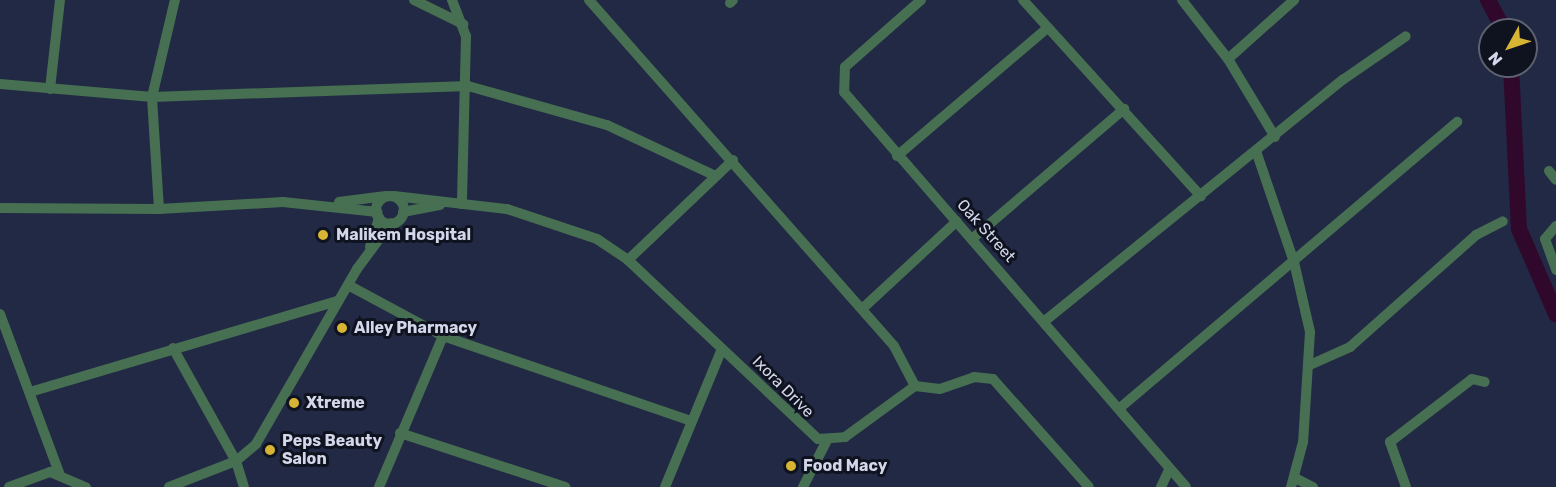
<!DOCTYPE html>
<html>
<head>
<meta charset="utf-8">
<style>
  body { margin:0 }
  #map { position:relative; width:1556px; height:487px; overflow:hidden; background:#222944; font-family:Rubik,sans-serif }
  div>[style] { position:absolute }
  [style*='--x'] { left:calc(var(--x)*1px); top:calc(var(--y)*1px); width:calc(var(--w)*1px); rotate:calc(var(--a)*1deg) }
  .river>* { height:16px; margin:-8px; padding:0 8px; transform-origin:8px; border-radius:8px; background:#30082c }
  .minor>* { height:10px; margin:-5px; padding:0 5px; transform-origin:5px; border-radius:5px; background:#476f52 }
  .minor>.ring { margin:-5px; padding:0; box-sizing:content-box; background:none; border:10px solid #476f52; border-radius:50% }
  .dots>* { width:16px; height:16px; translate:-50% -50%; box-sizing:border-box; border:3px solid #0f121f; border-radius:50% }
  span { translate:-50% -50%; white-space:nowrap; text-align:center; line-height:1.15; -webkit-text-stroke:6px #0f121f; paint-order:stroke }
  .street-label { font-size:16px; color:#d2d7e9 }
  .poi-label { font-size:16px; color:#d2d7e9; font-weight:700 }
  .left { translate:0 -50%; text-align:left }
  .north { position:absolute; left:1478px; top:18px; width:60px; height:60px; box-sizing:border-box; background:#0f121f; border:2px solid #5d6170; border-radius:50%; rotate:230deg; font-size:16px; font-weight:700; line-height:24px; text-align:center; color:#d2d7e9 }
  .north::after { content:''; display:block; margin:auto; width:21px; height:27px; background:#d8b434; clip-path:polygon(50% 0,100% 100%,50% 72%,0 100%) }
</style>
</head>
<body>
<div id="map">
  <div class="river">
    <i style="--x:1488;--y:0;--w:34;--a:62"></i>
    <i style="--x:1511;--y:66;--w:163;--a:87.2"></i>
    <i style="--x:1519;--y:229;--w:93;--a:66.5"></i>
  </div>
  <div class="minor">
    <i style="--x:414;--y:0;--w:55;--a:26.1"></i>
    <i style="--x:452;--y:0;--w:39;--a:69"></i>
    <i style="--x:466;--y:36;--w:168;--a:91.4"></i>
    <i style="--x:589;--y:0;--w:461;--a:48.6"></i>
    <i style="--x:894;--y:346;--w:45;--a:62.3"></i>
    <i style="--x:921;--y:0;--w:101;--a:138.6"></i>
    <i style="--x:845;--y:67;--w:25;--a:92"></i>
    <i style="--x:844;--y:92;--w:522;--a:49.11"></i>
    <i style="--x:1023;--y:0;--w:265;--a:47.8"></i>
    <i style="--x:1182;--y:0;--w:75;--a:52.1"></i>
    <i style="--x:1228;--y:59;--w:91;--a:58.9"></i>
    <i style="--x:730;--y:3;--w:4;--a:-45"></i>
    <i style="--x:1228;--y:59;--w:89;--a:-41.8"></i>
    <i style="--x:0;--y:84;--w:153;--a:4.9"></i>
    <i style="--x:152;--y:97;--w:316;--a:-2"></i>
    <i style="--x:468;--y:86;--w:144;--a:15.7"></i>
    <i style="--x:607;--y:125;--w:120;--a:25.1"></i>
    <i style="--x:50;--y:89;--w:90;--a:-83.6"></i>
    <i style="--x:1256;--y:151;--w:117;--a:71.1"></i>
    <i style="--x:1294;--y:262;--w:72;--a:77.1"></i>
    <i style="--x:1310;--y:332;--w:110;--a:93.6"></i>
    <i style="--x:1303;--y:442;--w:47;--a:104.9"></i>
    <i style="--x:897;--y:156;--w:196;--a:-40.4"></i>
    <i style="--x:1549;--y:171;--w:11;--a:52"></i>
    <i style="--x:394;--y:196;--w:114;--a:6.6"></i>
    <i style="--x:507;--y:209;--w:95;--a:18.4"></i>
    <i style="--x:597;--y:239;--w:37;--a:34"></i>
    <i style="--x:628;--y:260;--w:261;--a:43.3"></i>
    <i style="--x:818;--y:439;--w:27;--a:-4"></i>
    <i style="--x:845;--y:437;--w:87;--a:-36.1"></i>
    <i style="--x:915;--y:386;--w:25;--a:7"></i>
    <i style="--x:940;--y:389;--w:36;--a:-19"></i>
    <i style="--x:974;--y:377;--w:19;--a:6"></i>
    <i style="--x:993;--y:379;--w:144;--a:48.4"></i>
    <i class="ring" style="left:376px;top:196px;width:18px;height:18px"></i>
    <i style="--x:339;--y:202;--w:47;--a:-7.3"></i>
    <i style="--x:0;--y:208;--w:159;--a:0.4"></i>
    <i style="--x:159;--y:209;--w:124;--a:-3.2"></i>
    <i style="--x:283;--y:202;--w:95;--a:6.1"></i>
    <i style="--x:159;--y:209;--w:112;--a:-93.6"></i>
    <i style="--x:152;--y:97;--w:100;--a:-76.7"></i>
    <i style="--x:403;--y:212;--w:38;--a:-11"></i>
    <i style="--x:1556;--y:226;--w:17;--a:130"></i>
    <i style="--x:1545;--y:239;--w:33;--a:70"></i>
    <i style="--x:973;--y:238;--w:199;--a:-40.5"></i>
    <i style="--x:370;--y:247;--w:31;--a:-73"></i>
    <i style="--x:628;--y:260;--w:145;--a:-43.6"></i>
    <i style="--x:348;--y:285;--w:108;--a:28.2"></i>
    <i style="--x:443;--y:336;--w:262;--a:18.9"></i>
    <i style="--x:862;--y:309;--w:129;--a:-42.8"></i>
    <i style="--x:0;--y:314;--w:170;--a:69.6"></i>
    <i style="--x:1046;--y:320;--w:383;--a:-39"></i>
    <i style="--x:1344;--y:79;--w:75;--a:-34.7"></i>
    <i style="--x:173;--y:348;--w:129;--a:60.9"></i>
    <i style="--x:236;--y:461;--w:27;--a:73"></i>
    <i style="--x:1312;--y:364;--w:42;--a:-24.1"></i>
    <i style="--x:1350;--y:347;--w:169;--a:-41.6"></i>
    <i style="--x:1476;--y:235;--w:30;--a:-27"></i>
    <i style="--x:30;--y:392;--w:321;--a:-16.5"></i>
    <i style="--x:1121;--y:407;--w:441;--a:-40.3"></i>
    <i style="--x:400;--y:433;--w:174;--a:18.1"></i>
    <i style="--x:1297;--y:479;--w:18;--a:27"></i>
    <i style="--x:9;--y:487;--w:44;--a:-20.1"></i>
    <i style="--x:50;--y:472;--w:39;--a:23"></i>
    <i style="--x:169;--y:487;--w:72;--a:-21.2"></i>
    <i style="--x:236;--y:461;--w:26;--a:-40"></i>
    <i style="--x:256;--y:444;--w:202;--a:-60"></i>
    <i style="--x:357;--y:269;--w:57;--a:-53.5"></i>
    <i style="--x:379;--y:487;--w:164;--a:-67"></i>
    <i style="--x:665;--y:487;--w:149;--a:-67.6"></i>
    <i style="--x:803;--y:487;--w:51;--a:-62.9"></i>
    <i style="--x:1161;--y:487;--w:19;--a:-65"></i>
    <i style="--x:1406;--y:487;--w:48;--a:-109.6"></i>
    <i style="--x:1390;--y:442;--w:103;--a:-37.5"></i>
    <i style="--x:1472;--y:379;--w:13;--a:13"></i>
  </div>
  <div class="dots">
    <i style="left:323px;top:235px;background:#d8b434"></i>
    <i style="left:342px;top:328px;background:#d8b434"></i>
    <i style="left:294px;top:403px;background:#d8b434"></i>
    <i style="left:270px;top:450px;background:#d8b434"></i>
    <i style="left:791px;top:466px;background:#d8b434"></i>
  </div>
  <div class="street-label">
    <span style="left:986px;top:231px;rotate:48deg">Oak Street</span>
    <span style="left:783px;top:387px;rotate:45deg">Ixora Drive</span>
  </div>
  <div class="poi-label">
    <span class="left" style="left:336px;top:235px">Malikem Hospital</span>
    <span class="left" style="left:354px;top:328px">Alley Pharmacy</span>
    <span class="left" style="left:306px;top:403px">Xtreme</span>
    <span class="left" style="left:282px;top:450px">Peps Beauty<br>Salon</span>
    <span class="left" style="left:803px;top:466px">Food Macy</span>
  </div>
  <div class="north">N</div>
</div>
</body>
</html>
